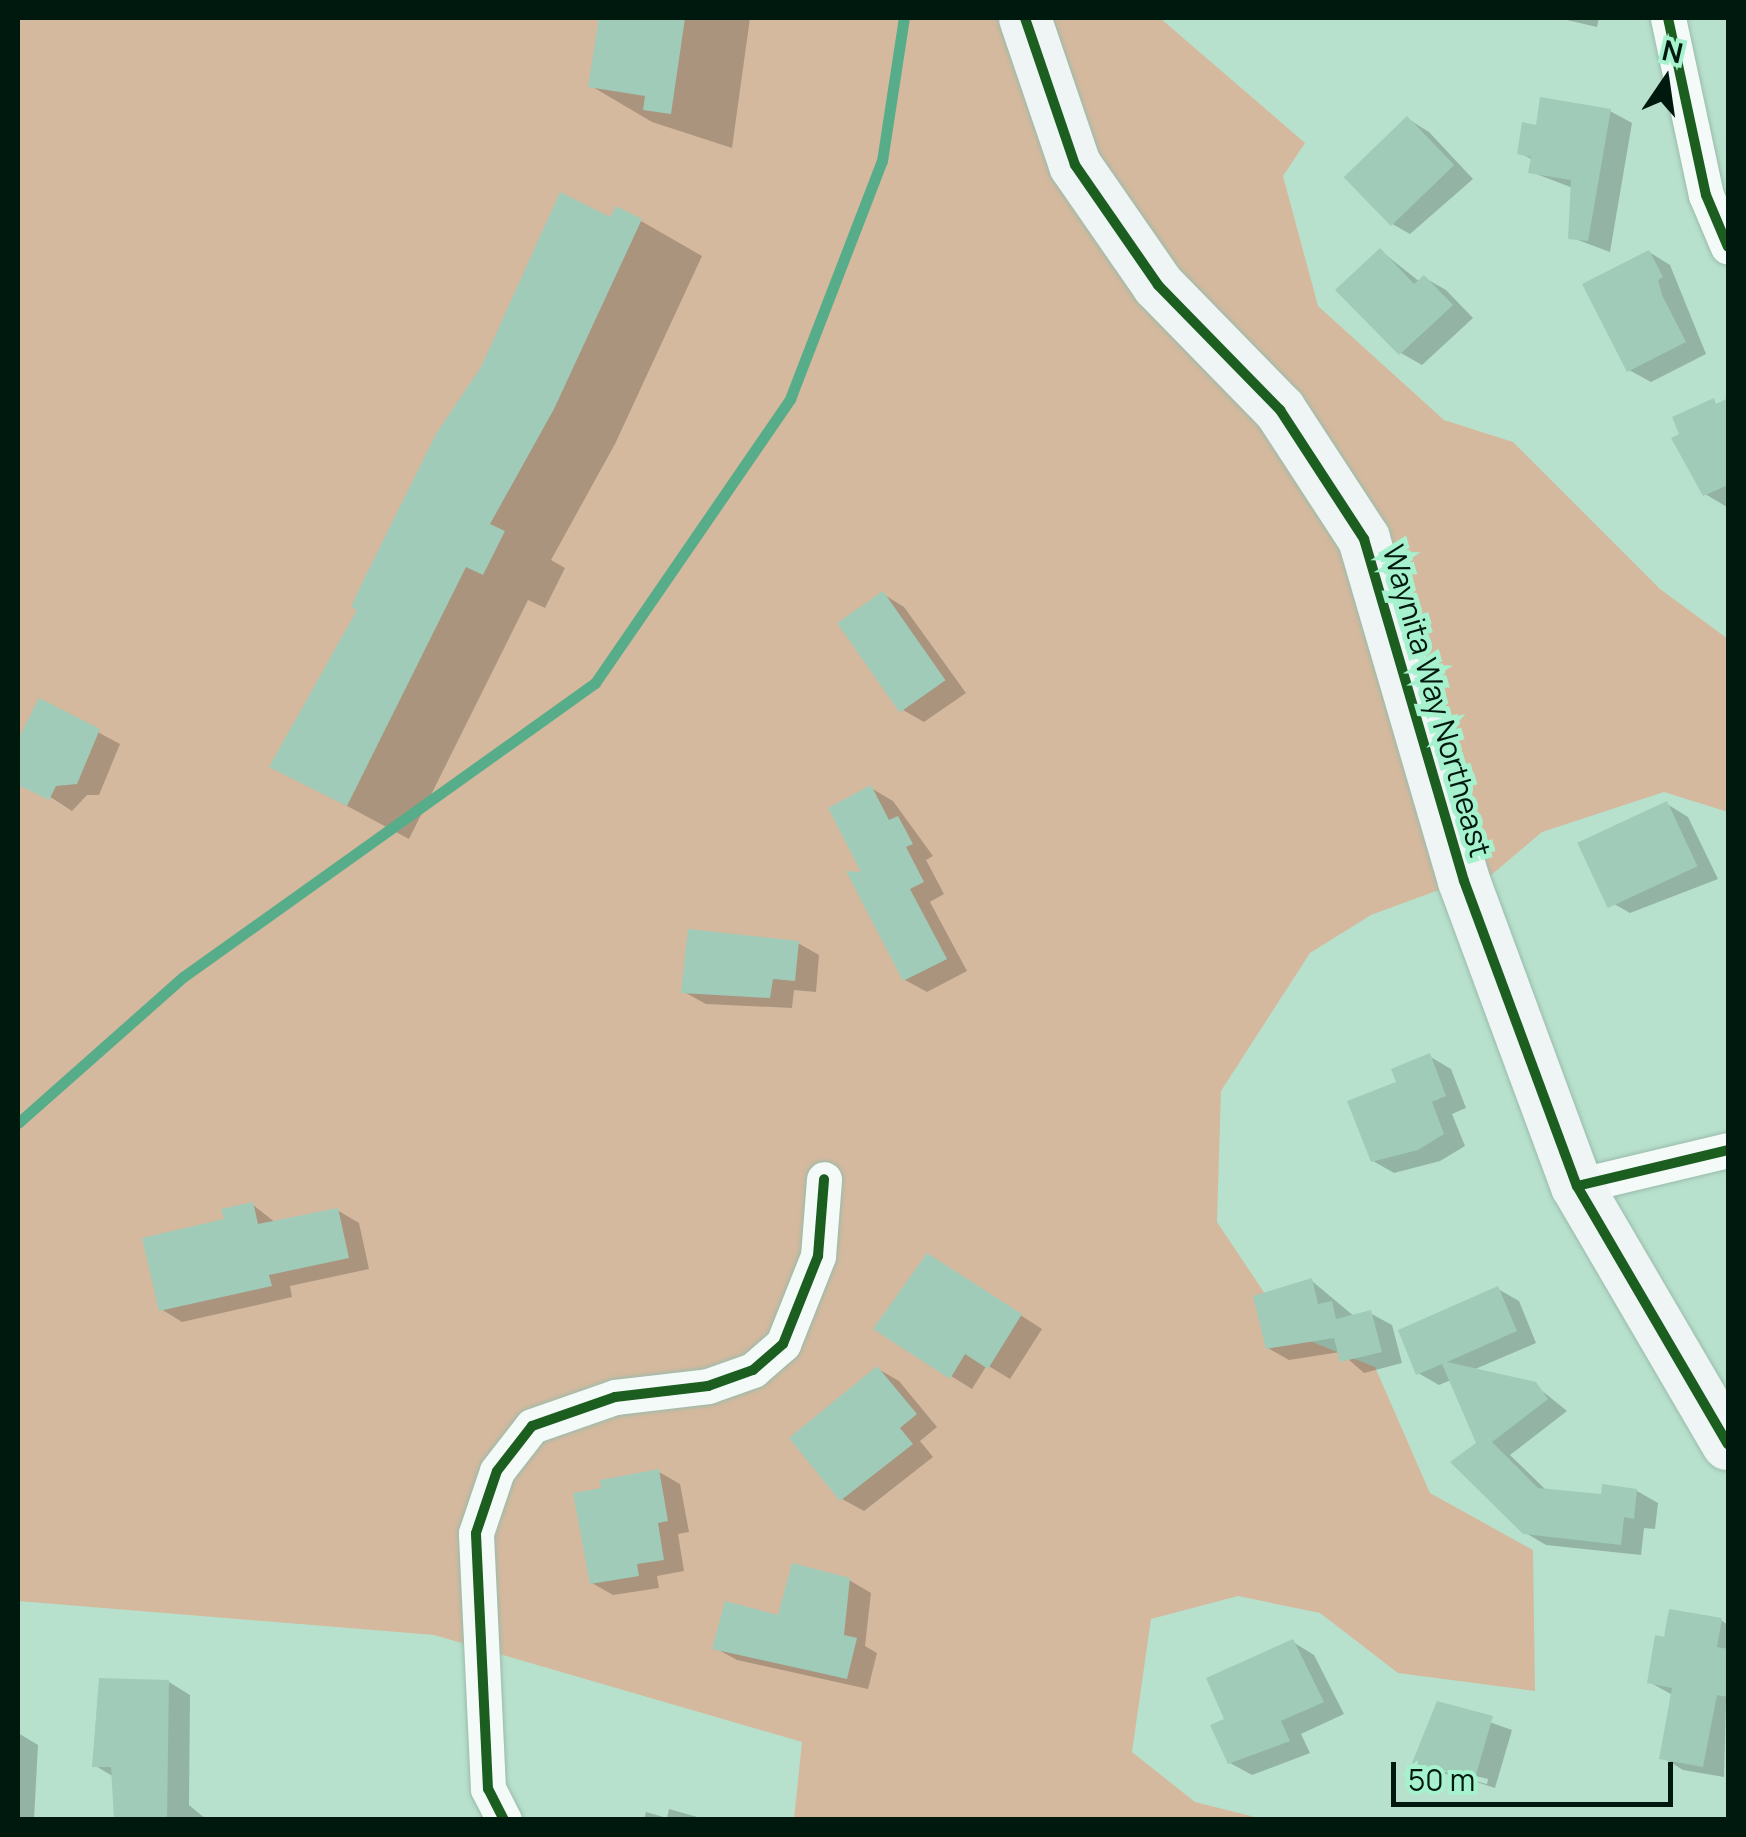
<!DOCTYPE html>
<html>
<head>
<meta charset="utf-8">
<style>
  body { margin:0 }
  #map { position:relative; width:1746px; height:1837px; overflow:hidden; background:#b8e1cd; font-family:Manrope,sans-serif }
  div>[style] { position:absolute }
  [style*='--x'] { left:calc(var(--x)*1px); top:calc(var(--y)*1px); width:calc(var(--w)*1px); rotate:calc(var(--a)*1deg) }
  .green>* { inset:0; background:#d5b99e }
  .shadow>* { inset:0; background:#0003 }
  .stream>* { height:11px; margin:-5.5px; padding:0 5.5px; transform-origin:5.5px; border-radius:5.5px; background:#57ad8a }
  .building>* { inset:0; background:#9fcbb8; transform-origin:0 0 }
  .roads { filter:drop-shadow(0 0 2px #9abbab) drop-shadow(0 0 2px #9abbab) }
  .street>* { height:35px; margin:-17.5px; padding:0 17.5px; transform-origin:17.5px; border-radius:17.5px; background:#f4faf8 }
  .secondary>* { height:52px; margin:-26px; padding:0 26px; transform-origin:26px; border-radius:26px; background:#eff5f5 }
  .cycleway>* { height:10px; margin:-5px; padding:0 5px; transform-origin:5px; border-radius:5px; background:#1b5e20 }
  span { translate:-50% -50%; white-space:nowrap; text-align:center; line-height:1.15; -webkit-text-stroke:10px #a7f2ce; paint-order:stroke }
  .street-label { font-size:30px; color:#00190e }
  .frame { position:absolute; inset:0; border:20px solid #00190e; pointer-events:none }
  .north { position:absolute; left:1616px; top:30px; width:100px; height:100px; -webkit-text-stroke:8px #a7f2ce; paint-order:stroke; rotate:13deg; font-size:28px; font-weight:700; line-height:40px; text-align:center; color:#00190e }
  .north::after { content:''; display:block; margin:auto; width:35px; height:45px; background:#00190e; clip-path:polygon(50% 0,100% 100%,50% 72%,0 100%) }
  .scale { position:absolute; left:1391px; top:1762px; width:282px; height:45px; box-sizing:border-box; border:5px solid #00190e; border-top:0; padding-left:12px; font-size:30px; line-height:35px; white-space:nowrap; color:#00190e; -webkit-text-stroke:8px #a7f2ce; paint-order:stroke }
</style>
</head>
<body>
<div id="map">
  <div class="green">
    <i style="clip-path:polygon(18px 18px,1160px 18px,1305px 143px,1283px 176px,1318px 306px,1444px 420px,1513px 442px,1660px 589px,1728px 639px,1728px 812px,1664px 792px,1542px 832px,1470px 893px,1463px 881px,1371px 915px,1310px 953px,1221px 1091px,1217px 1222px,1292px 1334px,1375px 1367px,1430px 1493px,1533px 1550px,1535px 1691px,1398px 1673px,1320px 1613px,1238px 1596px,1151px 1619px,1132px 1752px,1195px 1802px,1263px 1819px,794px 1819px,802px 1742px,434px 1635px,18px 1601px)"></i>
  </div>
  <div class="shadow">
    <i style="clip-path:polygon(604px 18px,750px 18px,732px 148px,652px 122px,591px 86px)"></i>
    <i style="clip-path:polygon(1558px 18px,1599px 18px,1597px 27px)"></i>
    <i style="clip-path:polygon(1610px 111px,1632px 123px,1610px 252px,1570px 237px,1573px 188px,1531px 172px,1533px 160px,1520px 153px,1538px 128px)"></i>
    <i style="clip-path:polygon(1408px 119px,1429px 132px,1473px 179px,1410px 234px,1389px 222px)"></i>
    <i style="clip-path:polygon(611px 220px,641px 221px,702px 256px,615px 444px,551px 560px,565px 568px,545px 608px,528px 600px,409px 839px,272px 766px,360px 610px)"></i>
    <i style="clip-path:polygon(1381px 251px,1420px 282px,1425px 278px,1446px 290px,1473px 318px,1422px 365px,1401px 353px)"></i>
    <i style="clip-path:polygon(1649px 252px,1670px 265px,1706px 354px,1651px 382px,1629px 370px)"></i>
    <i style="clip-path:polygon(1728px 400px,1728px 506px,1727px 507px,1705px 494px,1675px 418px)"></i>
    <i style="clip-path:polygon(883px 594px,904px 607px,966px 693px,924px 722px,903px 710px)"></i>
    <i style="clip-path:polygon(40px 701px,120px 744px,99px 795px,87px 795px,72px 811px,18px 776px,18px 745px)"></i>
    <i style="clip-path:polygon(871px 788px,893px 801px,933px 856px,926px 860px,944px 894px,930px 902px,967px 971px,927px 992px,905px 980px,865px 874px)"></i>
    <i style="clip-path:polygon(1667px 804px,1688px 817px,1718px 879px,1630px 913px,1609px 901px)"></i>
    <i style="clip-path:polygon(798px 943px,819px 955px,816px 992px,794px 990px,792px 1008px,706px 1004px,684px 992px)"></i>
    <i style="clip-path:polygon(1429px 1056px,1451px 1069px,1466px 1108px,1452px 1114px,1465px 1146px,1440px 1161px,1394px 1173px,1373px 1161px)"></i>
    <i style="clip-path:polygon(253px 1205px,276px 1223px,337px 1210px,359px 1223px,369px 1269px,290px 1286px,292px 1297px,182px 1322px,161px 1309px,227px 1221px)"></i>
    <i style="clip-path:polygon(949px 1269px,1042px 1329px,1010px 1379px,987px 1365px,972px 1389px,951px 1376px)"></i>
    <i style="clip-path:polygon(1312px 1281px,1355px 1317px,1370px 1313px,1392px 1325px,1402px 1363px,1364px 1373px,1340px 1352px,1289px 1360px,1268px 1348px)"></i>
    <i style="clip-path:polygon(1498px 1289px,1519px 1301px,1536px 1343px,1473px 1370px,1535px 1385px,1567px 1411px,1510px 1455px,1547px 1491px,1604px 1497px,1637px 1491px,1658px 1503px,1655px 1529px,1644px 1528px,1641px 1555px,1546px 1545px,1524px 1532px,1451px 1380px,1439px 1385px,1418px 1373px)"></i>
    <i style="clip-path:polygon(878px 1369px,899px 1381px,937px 1427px,920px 1441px,933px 1457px,864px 1511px,842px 1499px)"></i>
    <i style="clip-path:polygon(659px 1472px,680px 1484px,689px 1532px,678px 1534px,684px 1571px,657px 1576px,659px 1588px,613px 1595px,592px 1583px)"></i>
    <i style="clip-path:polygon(849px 1580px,871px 1593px,865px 1646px,877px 1653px,868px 1689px,737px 1660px,715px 1648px)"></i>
    <i style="clip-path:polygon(1721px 1620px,1728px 1625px,1724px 1777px,1683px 1770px,1662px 1757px,1671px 1694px,1649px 1682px,1666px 1639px)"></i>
    <i style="clip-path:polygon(1293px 1642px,1314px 1655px,1344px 1714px,1301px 1734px,1310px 1753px,1252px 1775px,1230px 1763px,1228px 1720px)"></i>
    <i style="clip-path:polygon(169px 1682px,190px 1695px,189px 1805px,207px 1820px,117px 1820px,114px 1777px,94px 1765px)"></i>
    <i style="clip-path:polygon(evenodd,1438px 1704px,1512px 1730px,1495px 1788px,1415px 1762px,1438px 1704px,1434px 1766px,1488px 1779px,1487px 1784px,1434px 1771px,1434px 1766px)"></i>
    <i style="clip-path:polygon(18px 1733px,38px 1745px,34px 1820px,18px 1820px)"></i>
    <i style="clip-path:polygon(669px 1809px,708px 1820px,644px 1820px,646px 1812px,667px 1818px)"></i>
  </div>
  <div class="stream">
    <i style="--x:18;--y:1123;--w:220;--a:-41.5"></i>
    <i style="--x:183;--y:977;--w:506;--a:-35.51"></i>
    <i style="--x:595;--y:683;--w:345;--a:-55.5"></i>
    <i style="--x:790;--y:399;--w:255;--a:-68.9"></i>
    <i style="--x:882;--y:161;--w:145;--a:-81.3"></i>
  </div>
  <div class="building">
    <i style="clip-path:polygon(599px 18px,685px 18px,671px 114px,643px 110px,645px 96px,588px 87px)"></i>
    <i style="clip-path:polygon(1540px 97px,1611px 109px,1588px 241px,1568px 239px,1571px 180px,1528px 173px,1531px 157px,1517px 154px,1522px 122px,1536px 125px)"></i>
    <i style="left:1407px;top:116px;width:68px;height:88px;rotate:46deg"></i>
    <i style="clip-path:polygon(560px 192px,610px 217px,616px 206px,642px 219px,554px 409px,490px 524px,505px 531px,483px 575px,466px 567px,347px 806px,269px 767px,357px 610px,351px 607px,363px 581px,436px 434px,481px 367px)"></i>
    <i style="clip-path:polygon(1380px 248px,1414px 284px,1424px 275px,1453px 305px,1399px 355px,1335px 290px)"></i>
    <i style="clip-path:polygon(1649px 250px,1663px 277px,1658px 280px,1662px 295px,1686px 342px,1627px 372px,1582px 284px)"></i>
    <i style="clip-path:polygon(1714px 398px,1716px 404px,1728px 398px,1728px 485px,1703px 496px,1671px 438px,1679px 434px,1672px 417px)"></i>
    <i style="left:883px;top:591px;width:109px;height:56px;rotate:55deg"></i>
    <i style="clip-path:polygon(39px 698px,100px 729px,77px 784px,56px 786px,49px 800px,18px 785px,18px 740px)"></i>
    <i style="clip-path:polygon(871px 785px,889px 820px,898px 816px,913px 844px,906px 847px,924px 882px,910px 889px,947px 959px,903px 981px,846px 871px,861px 872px,828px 808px)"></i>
    <i style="left:1667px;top:801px;width:72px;height:99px;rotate:65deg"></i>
    <i style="clip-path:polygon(688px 929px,799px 941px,795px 981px,773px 979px,770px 998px,681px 993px)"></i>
    <i style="clip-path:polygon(1430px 1053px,1446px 1096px,1432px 1102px,1444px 1134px,1418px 1150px,1371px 1162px,1347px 1101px,1396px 1082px,1391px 1069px)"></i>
    <i style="clip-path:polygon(253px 1202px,258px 1224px,338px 1208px,349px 1258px,269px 1275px,272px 1286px,159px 1311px,142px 1238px,224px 1219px,221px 1209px)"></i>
    <i style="clip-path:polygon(927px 1253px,1022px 1314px,988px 1369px,965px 1354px,950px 1379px,873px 1329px)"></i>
    <i style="clip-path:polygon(1312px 1278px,1318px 1304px,1332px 1301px,1336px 1319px,1371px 1310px,1382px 1352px,1340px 1362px,1334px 1338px,1266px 1349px,1253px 1296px)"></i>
    <i style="clip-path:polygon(1498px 1286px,1517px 1331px,1447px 1362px,1536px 1382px,1548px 1399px,1492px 1442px,1538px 1488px,1601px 1494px,1602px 1484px,1637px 1489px,1634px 1519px,1624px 1517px,1621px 1545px,1523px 1534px,1450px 1462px,1476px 1443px,1442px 1364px,1416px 1375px,1398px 1330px)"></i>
    <i style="clip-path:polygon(877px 1366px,917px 1414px,900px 1428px,913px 1444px,840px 1501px,789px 1438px)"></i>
    <i style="clip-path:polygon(659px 1469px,668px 1521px,658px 1523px,664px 1560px,637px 1564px,639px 1576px,590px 1584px,573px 1493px,601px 1488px,600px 1480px)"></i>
    <i style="clip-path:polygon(792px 1563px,850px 1578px,844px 1635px,857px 1638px,847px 1679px,712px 1649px,725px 1601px,778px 1615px)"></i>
    <i style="clip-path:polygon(1669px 1609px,1722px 1618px,1717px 1647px,1728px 1649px,1728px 1697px,1717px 1695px,1703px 1767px,1659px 1759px,1672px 1688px,1647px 1683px,1655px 1635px,1664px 1637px)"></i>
    <i style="clip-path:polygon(1293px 1639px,1324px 1702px,1281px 1721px,1290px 1741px,1228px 1764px,1210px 1725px,1224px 1719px,1206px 1678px)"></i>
    <i style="clip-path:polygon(99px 1678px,169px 1680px,167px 1820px,114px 1820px,111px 1767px,92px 1767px)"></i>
    <i style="clip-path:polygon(1437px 1701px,1493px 1716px,1475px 1778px,1412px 1763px)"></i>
  </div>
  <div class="roads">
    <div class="street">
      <i style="--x:1668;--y:18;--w:181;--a:77.9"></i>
      <i style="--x:1706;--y:195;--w:56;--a:67.1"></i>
      <i style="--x:1577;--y:1186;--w:155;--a:-13.4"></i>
      <i style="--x:504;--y:1820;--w:35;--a:-117"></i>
      <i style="--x:488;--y:1789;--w:256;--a:-92.7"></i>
      <i style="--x:476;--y:1533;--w:65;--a:-71.3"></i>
      <i style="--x:497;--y:1471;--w:57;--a:-52.1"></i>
      <i style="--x:532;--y:1426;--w:88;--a:-19.3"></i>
      <i style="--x:615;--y:1397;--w:94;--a:-6.7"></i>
      <i style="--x:708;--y:1386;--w:48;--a:-19.6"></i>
      <i style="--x:753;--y:1370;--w:40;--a:-41"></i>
      <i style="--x:783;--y:1344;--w:95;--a:-68.3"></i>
      <i style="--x:818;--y:1256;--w:77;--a:-85.5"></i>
    </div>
    <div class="secondary">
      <i style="--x:1025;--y:18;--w:155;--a:71.2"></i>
      <i style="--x:1075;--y:165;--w:146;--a:55.3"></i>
      <i style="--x:1158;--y:285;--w:175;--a:45.7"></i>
      <i style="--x:1280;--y:410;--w:154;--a:56.9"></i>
      <i style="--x:1364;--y:539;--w:356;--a:73.7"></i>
      <i style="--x:1464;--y:881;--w:325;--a:69.7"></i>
      <i style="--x:1577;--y:1186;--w:299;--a:59.7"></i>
    </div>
  </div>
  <div class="cycleway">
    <i style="--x:1025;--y:18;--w:155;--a:71.2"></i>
    <i style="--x:1075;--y:165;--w:146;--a:55.3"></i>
    <i style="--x:1158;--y:285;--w:175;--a:45.7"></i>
    <i style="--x:1280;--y:410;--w:154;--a:56.9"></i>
    <i style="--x:1364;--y:539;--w:356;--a:73.7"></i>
    <i style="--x:1464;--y:881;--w:325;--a:69.7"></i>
    <i style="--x:1577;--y:1186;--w:299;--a:59.7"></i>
    <i style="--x:1668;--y:18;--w:181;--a:77.9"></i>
    <i style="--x:1706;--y:195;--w:56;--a:67.1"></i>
    <i style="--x:1577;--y:1186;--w:155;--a:-13.4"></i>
    <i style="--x:504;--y:1820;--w:35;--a:-117"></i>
    <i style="--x:488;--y:1789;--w:256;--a:-92.7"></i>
    <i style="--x:476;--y:1533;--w:65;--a:-71.3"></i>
    <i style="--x:497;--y:1471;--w:57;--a:-52.1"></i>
    <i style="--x:532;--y:1426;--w:88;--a:-19.3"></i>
    <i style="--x:615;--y:1397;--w:94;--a:-6.7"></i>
    <i style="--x:708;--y:1386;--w:48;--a:-19.6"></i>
    <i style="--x:753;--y:1370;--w:40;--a:-41"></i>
    <i style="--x:783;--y:1344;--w:95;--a:-68.3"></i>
    <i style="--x:818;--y:1256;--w:77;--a:-85.5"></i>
  </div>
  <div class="street-label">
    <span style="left:1437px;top:701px;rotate:74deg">Waynita Way Northeast</span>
  </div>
  <div class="frame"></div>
  <div class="north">N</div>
  <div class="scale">50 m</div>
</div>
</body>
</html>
